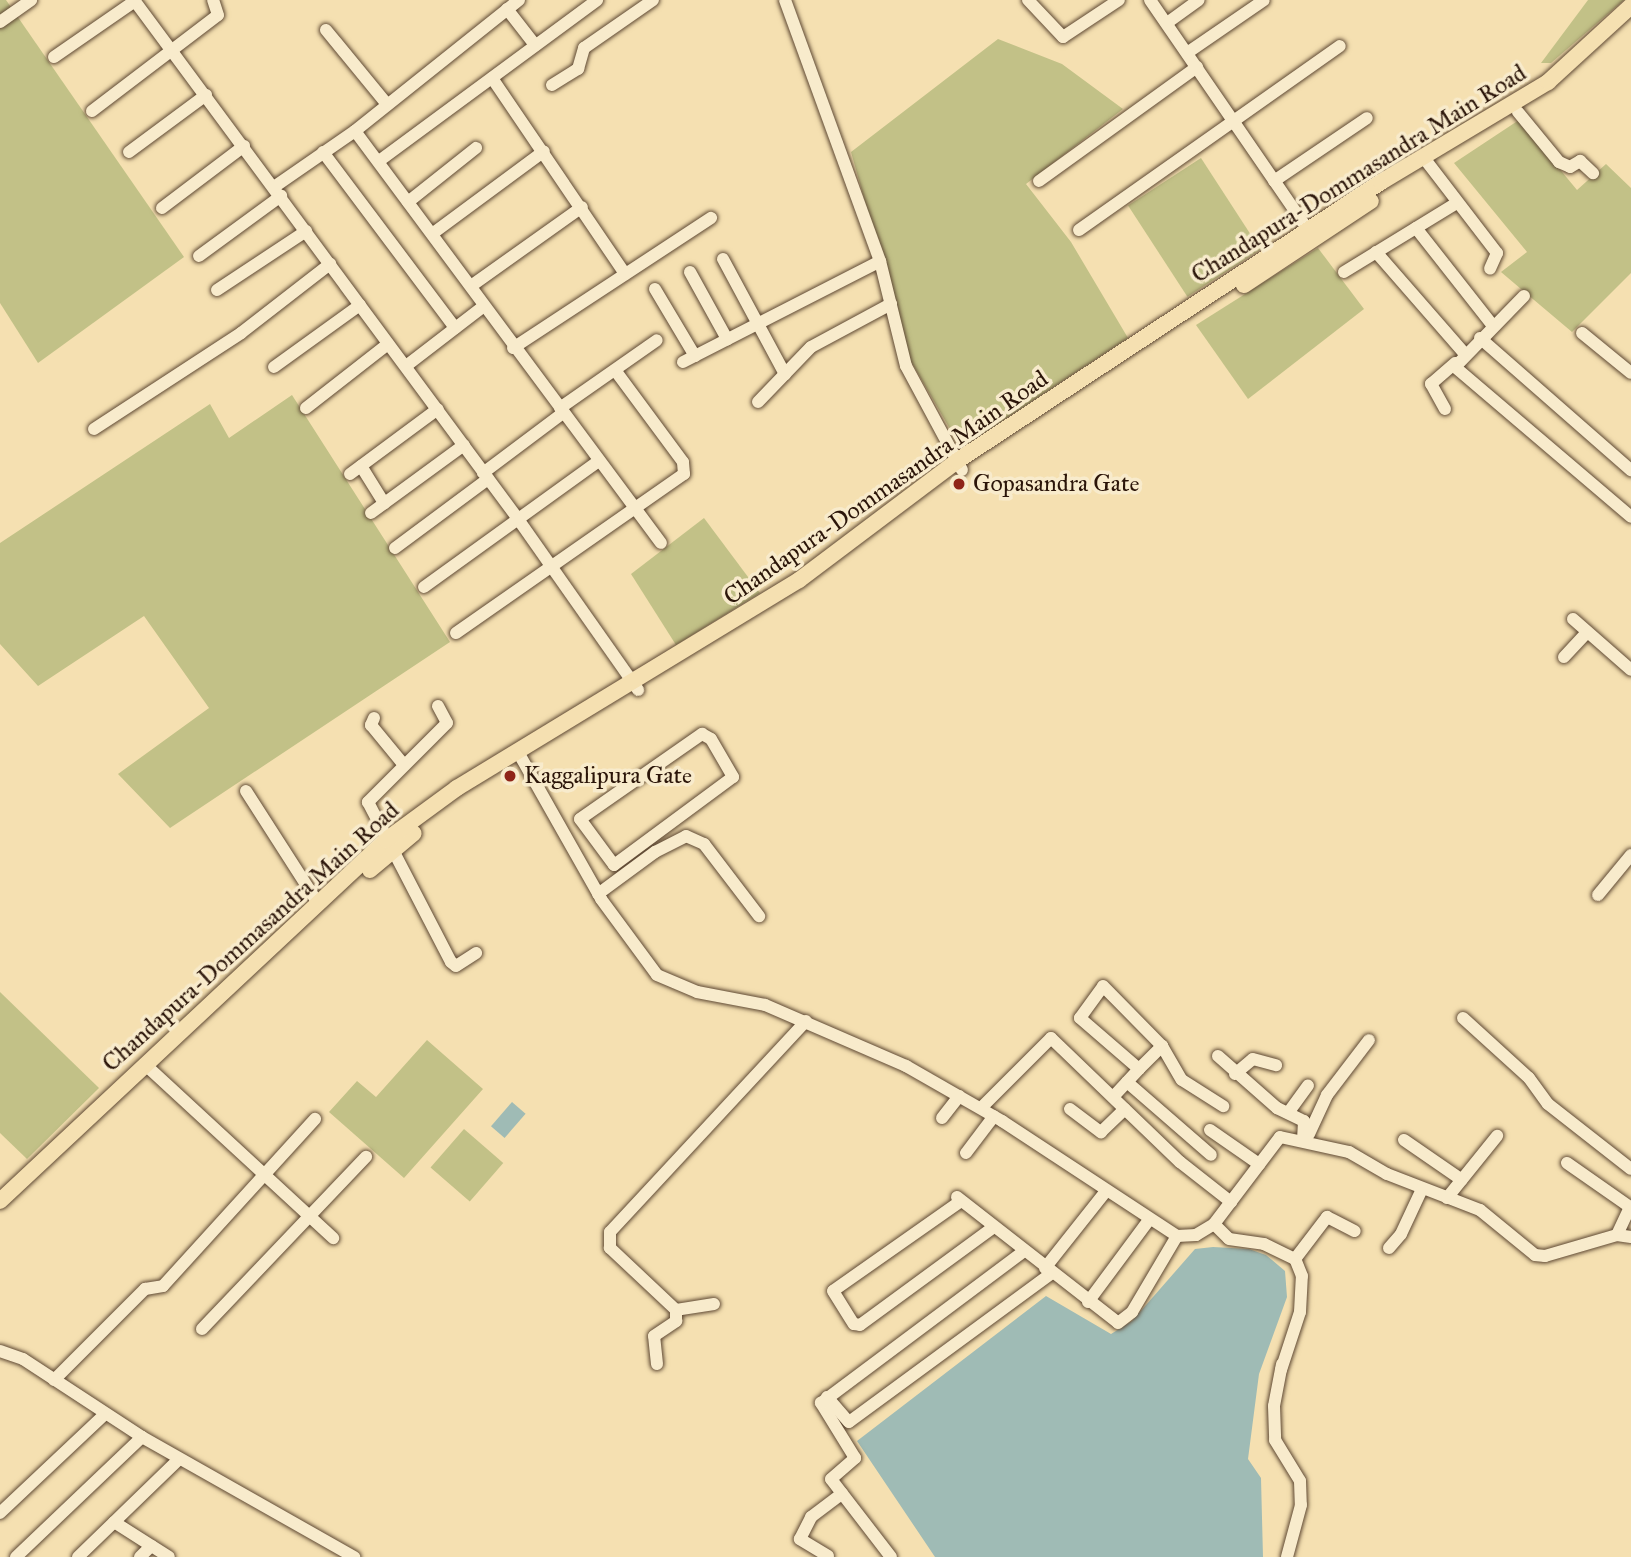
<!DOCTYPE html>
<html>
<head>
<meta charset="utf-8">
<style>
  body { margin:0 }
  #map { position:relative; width:1631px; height:1557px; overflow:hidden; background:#f5e0b1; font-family:"IM FELL Great Primer",serif }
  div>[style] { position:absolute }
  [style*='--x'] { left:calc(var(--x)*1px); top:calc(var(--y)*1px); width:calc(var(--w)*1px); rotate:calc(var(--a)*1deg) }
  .green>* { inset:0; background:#c2c187; transform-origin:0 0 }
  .water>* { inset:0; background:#9fbbb5; transform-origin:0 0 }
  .roads { filter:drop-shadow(0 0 2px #5e4833) drop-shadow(0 0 2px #5e4833) }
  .minor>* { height:12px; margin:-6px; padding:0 6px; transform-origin:6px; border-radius:6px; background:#f8ebcc }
  .major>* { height:16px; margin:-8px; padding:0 8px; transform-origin:8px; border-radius:8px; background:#f5e0b1 }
  .dots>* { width:19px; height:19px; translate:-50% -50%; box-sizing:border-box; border:4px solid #f8ebcc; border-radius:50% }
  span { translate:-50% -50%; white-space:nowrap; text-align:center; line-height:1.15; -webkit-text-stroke:7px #f8ebcc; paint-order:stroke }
  .street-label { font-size:24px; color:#2b1509 }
  .poi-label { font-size:24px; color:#2b1509 }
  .left { translate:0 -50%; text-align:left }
</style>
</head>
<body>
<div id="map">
  <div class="green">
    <i style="clip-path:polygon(0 0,6px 0,184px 257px,38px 363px,0 303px)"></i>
    <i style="clip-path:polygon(1588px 0,1624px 0,1551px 63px,1541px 63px)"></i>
    <i style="clip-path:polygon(998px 39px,1062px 64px,1123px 109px,1026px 184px,1071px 242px,1128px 338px,961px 448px,909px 358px,851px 152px)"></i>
    <i style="clip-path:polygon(1519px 120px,1577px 190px,1606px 164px,1631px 188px,1631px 273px,1572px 332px,1501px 272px,1527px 252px,1454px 163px)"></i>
    <i style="left:1201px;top:158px;width:109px;height:87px;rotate:57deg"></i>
    <i style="clip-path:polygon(1318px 248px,1364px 309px,1248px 399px,1196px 325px)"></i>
    <i style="clip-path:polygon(292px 395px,450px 642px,170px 828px,118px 774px,209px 708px,144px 616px,38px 686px,0 644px,0 543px,210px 404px,229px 438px)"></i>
    <i style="clip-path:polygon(704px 518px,760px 593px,676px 645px,631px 574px)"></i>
    <i style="clip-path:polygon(0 992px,99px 1088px,27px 1159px,0 1133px)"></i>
    <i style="clip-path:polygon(427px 1040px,483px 1089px,404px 1178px,329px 1112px,357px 1081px,376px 1097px)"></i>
    <i style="left:464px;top:1129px;width:52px;height:51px;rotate:41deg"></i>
  </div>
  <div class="water">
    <i style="left:512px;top:1102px;width:18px;height:32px;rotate:41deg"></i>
    <i style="clip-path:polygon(1213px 1247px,1249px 1249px,1266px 1255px,1285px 1271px,1287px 1297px,1259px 1374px,1248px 1459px,1261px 1478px,1263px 1557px,935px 1557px,857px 1441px,1046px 1296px,1111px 1334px,1132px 1321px,1195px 1249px)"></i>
  </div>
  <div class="roads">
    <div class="minor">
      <i style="--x:134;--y:0;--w:646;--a:53.5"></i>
      <i style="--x:518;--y:519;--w:209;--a:54.9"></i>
      <i style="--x:519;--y:0;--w:210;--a:141.4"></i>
      <i style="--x:355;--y:131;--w:513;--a:53.4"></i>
      <i style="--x:785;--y:0;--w:278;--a:70"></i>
      <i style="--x:880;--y:261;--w:108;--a:76.1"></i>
      <i style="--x:906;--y:366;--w:118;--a:61.7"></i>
      <i style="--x:1028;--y:0;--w:51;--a:46.6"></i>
      <i style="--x:1063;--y:37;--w:67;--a:-33.5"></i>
      <i style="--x:1150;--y:0;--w:279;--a:55.5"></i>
      <i style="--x:507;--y:9;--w:46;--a:52.1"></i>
      <i style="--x:0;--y:22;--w:38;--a:-35"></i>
      <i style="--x:1167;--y:23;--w:39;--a:-36"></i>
      <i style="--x:326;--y:30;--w:94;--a:50.6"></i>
      <i style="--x:1187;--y:53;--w:93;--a:-34.5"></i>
      <i style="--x:54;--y:57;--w:98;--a:-34.7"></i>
      <i style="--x:492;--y:78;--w:237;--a:55.8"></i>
      <i style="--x:552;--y:85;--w:31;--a:-32"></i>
      <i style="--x:578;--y:69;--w:22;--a:-74"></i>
      <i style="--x:584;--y:48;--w:84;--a:-34.8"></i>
      <i style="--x:92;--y:111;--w:158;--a:-37.3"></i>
      <i style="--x:218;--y:15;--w:16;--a:-108"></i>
      <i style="--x:1518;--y:112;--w:65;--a:50.6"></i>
      <i style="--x:1559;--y:162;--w:12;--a:24"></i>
      <i style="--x:1570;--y:167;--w:12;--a:-31"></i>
      <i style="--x:1580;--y:161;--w:18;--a:43"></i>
      <i style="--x:129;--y:152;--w:96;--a:-36.5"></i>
      <i style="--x:323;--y:152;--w:220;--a:53.1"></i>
      <i style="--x:1424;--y:158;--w:120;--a:52.5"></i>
      <i style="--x:1497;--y:253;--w:17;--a:114"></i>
      <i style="--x:379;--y:161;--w:271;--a:-36.4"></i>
      <i style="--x:1039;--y:181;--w:195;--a:-35.8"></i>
      <i style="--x:1274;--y:181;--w:112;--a:-34.1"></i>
      <i style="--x:274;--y:187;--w:98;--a:-34.7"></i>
      <i style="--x:408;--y:202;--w:87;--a:-38.5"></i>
      <i style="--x:162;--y:208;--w:103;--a:-37.1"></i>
      <i style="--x:1416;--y:228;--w:125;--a:51.8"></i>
      <i style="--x:1079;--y:230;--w:319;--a:-35.2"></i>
      <i style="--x:432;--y:234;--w:139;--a:-36.5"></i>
      <i style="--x:1376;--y:252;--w:134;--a:48.9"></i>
      <i style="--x:199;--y:256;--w:102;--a:-36.2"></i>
      <i style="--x:723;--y:259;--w:131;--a:61.7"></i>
      <i style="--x:690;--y:272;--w:77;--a:61.1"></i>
      <i style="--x:1344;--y:272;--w:130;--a:-31.5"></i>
      <i style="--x:471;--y:286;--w:136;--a:-35.4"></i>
      <i style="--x:655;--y:289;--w:78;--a:59.2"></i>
      <i style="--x:217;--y:290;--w:107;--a:-33.5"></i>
      <i style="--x:1524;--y:296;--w:99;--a:134.2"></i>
      <i style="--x:1455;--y:367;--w:231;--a:40.4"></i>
      <i style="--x:1582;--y:333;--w:63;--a:39.2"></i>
      <i style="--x:1480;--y:338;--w:201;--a:41.2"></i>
      <i style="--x:513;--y:348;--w:237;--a:-33.3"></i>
      <i style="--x:683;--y:362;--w:221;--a:-27.1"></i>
      <i style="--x:406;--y:366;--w:98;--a:-37.6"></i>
      <i style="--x:274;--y:367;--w:106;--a:-35.8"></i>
      <i style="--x:758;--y:402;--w:76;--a:-46.1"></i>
      <i style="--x:811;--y:347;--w:91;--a:-28.3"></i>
      <i style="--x:306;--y:408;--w:104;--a:-38"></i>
      <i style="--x:560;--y:408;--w:118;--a:-35"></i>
      <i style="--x:1445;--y:409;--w:29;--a:-119"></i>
      <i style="--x:1431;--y:384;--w:32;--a:-41"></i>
      <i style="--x:94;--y:429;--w:176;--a:-33.1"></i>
      <i style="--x:241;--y:333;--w:113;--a:-37.8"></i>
      <i style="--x:361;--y:466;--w:44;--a:58.1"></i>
      <i style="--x:483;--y:473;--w:100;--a:-36.9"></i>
      <i style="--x:350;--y:474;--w:109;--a:-36.5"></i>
      <i style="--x:371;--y:513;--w:115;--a:-36.2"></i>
      <i style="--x:395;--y:548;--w:116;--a:-36.6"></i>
      <i style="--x:424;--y:587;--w:216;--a:-35.8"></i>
      <i style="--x:1573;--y:619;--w:77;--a:41.3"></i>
      <i style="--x:456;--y:633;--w:278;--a:-34.9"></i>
      <i style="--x:684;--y:474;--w:12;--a:-95"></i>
      <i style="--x:683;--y:462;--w:114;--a:-126.5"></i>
      <i style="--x:1564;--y:657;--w:34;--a:-47"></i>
      <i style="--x:438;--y:706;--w:19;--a:62"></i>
      <i style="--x:447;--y:723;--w:112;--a:135"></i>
      <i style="--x:368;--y:802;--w:180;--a:62.6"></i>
      <i style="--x:451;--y:962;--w:6;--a:39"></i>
      <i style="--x:456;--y:966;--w:24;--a:-33"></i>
      <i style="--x:374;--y:718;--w:8;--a:113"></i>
      <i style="--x:371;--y:725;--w:52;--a:50.5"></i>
      <i style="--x:702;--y:734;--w:10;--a:29"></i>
      <i style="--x:711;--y:739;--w:44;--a:59.9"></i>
      <i style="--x:733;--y:777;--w:148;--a:143.5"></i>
      <i style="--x:614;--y:865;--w:57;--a:-126.5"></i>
      <i style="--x:580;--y:819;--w:149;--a:-34.9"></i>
      <i style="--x:518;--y:752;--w:169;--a:60.5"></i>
      <i style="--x:601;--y:899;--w:94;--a:53.6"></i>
      <i style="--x:657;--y:975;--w:43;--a:23"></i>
      <i style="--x:697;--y:992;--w:69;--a:10.8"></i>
      <i style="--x:765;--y:1005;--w:154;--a:23.4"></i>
      <i style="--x:906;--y:1066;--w:111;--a:29.8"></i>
      <i style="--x:1002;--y:1121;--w:209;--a:33.3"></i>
      <i style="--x:1177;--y:1236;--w:19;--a:-3"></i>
      <i style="--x:1196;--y:1235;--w:21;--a:-31"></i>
      <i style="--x:1214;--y:1224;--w:109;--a:-52.8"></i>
      <i style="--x:1280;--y:1137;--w:71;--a:12.3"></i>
      <i style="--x:1349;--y:1152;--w:44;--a:30.1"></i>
      <i style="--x:1387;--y:1174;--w:100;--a:21.2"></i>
      <i style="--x:1480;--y:1210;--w:71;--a:39.3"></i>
      <i style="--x:1535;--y:1255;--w:10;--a:6"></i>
      <i style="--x:1545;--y:1256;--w:75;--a:-16.3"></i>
      <i style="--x:1617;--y:1235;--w:14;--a:8"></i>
      <i style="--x:246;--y:791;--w:133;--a:57.3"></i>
      <i style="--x:598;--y:894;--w:71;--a:-36.4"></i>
      <i style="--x:655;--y:852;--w:35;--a:-27"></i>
      <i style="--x:686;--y:836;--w:20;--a:24"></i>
      <i style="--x:704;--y:844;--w:91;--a:52.6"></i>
      <i style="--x:1598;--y:895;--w:52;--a:-50.5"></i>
      <i style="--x:1463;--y:1018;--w:89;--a:42.3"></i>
      <i style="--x:1529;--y:1078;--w:32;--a:54"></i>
      <i style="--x:1548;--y:1104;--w:105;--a:38.1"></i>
      <i style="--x:1218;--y:1056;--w:79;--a:41.4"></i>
      <i style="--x:1277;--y:1108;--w:30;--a:26"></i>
      <i style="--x:1304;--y:1121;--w:19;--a:93"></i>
      <i style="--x:1139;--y:1069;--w:33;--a:-45"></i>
      <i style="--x:151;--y:1070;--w:248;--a:42.7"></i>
      <i style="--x:1235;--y:1074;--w:23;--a:-40"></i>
      <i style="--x:1253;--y:1059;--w:24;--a:15"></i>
      <i style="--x:1127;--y:1082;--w:111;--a:41"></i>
      <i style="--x:1113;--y:1097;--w:38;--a:-47"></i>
      <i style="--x:1139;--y:1069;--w:78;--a:-139.2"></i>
      <i style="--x:1080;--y:1018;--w:39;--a:-54"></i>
      <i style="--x:1103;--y:986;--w:84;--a:45.5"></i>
      <i style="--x:1162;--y:1046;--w:39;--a:60"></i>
      <i style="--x:1182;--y:1080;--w:49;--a:32.4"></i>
      <i style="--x:981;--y:1108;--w:99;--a:-45"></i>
      <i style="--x:1051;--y:1038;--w:179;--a:43.9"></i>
      <i style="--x:1180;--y:1162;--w:65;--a:38.1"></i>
      <i style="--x:1070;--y:1109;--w:39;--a:37"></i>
      <i style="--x:1101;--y:1132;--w:33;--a:-44"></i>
      <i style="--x:1288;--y:1113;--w:34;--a:-54"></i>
      <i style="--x:942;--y:1118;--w:28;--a:-52"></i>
      <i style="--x:1210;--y:1130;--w:60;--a:34.8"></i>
      <i style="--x:1309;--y:1134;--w:43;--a:-65.2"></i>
      <i style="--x:1327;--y:1095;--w:69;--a:-52.6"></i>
      <i style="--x:1404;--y:1140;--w:70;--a:34.6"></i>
      <i style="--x:966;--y:1153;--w:46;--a:-52.9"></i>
      <i style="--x:1567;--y:1163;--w:77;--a:34.9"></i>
      <i style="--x:1630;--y:1207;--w:31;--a:115"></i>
      <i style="--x:957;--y:1197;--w:204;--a:38"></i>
      <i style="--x:1118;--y:1323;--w:18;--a:-38"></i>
      <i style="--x:1132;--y:1312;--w:88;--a:-59.4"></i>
      <i style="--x:1447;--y:1198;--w:80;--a:-51.1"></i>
      <i style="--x:961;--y:1201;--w:156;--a:144.9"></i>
      <i style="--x:833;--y:1291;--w:39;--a:58"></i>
      <i style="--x:854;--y:1324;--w:6;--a:9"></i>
      <i style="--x:860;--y:1325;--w:166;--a:-36.2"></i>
      <i style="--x:1214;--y:1224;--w:21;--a:45"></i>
      <i style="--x:1229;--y:1239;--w:35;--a:8"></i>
      <i style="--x:1264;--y:1244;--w:34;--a:26"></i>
      <i style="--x:1295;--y:1259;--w:53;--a:-52.7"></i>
      <i style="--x:1327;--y:1217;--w:31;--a:27"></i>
      <i style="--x:1389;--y:1248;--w:18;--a:-49"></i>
      <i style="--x:1401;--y:1234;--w:50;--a:-65"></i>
      <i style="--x:1045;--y:1268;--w:98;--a:-51.6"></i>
      <i style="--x:1088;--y:1302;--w:102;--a:-53.4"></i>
      <i style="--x:714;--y:1304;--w:38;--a:171"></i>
      <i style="--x:676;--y:1310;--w:91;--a:-136.8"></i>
      <i style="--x:610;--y:1248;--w:16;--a:-90"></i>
      <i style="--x:610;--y:1232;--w:288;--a:-47.1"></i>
      <i style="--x:202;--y:1329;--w:238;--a:-46.4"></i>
      <i style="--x:0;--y:1351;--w:24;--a:19"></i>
      <i style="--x:23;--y:1359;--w:142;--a:33.2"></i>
      <i style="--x:142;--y:1437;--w:244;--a:29.5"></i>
      <i style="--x:657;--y:1364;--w:28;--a:-96"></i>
      <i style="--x:654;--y:1336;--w:27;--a:-34"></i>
      <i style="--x:676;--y:1321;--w:11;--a:-90"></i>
      <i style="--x:1282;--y:1364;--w:43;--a:100.8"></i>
      <i style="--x:1274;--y:1406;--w:34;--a:88"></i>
      <i style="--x:1275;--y:1440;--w:48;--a:58.6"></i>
      <i style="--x:1300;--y:1481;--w:24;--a:88"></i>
      <i style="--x:1301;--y:1505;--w:54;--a:105.1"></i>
      <i style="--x:1281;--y:1370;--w:61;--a:-71.9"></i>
      <i style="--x:1300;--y:1312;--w:36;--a:-87"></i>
      <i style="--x:1302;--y:1276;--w:18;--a:-112"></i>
      <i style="--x:54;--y:1380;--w:129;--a:-45"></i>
      <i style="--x:145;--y:1289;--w:18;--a:-9"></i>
      <i style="--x:163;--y:1286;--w:226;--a:-47.7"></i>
      <i style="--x:827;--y:1397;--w:33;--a:49"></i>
      <i style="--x:849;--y:1422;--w:252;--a:-36.3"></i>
      <i style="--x:0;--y:1513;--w:144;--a:-43.3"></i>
      <i style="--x:114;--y:1522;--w:65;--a:32.5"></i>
      <i style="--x:828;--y:1556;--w:33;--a:-149"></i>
      <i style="--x:800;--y:1539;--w:25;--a:-63"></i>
      <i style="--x:811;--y:1517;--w:39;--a:-37"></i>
      <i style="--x:16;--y:1557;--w:174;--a:-43.6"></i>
      <i style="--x:78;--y:1557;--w:141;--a:-44.1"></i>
      <i style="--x:140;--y:1557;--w:16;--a:-45"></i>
      <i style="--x:891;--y:1557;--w:98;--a:-127.6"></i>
      <i style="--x:831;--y:1479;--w:32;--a:-41"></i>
      <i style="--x:855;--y:1458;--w:65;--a:-121.7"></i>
      <i style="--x:821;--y:1403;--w:254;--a:-36.8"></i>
    </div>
    <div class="major">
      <i style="--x:1244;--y:285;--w:152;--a:-33.5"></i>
      <i style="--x:370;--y:870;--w:57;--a:-40.1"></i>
      <i style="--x:0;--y:1201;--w:529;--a:-43.08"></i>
      <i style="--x:386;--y:840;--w:88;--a:-36.2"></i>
      <i style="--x:457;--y:788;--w:400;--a:-31.3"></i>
      <i style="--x:799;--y:580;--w:198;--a:-37"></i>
      <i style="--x:957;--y:461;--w:508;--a:-33.35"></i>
      <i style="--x:1381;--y:182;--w:195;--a:-30.9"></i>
      <i style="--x:1548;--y:82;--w:113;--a:-42.5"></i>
    </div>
  </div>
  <div class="dots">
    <i style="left:959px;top:484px;background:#8f2418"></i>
    <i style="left:510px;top:776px;background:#8f2418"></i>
  </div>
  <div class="street-label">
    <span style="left:1359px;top:174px;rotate:-32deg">Chandapura-Dommasandra Main Road</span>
    <span style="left:886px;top:488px;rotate:-35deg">Chandapura-Dommasandra Main Road</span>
    <span style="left:251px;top:937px;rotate:-42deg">Chandapura-Dommasandra Main Road</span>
  </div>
  <div class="poi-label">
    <span class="left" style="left:973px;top:484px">Gopasandra Gate</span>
    <span class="left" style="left:524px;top:776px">Kaggalipura Gate</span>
  </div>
</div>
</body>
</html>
